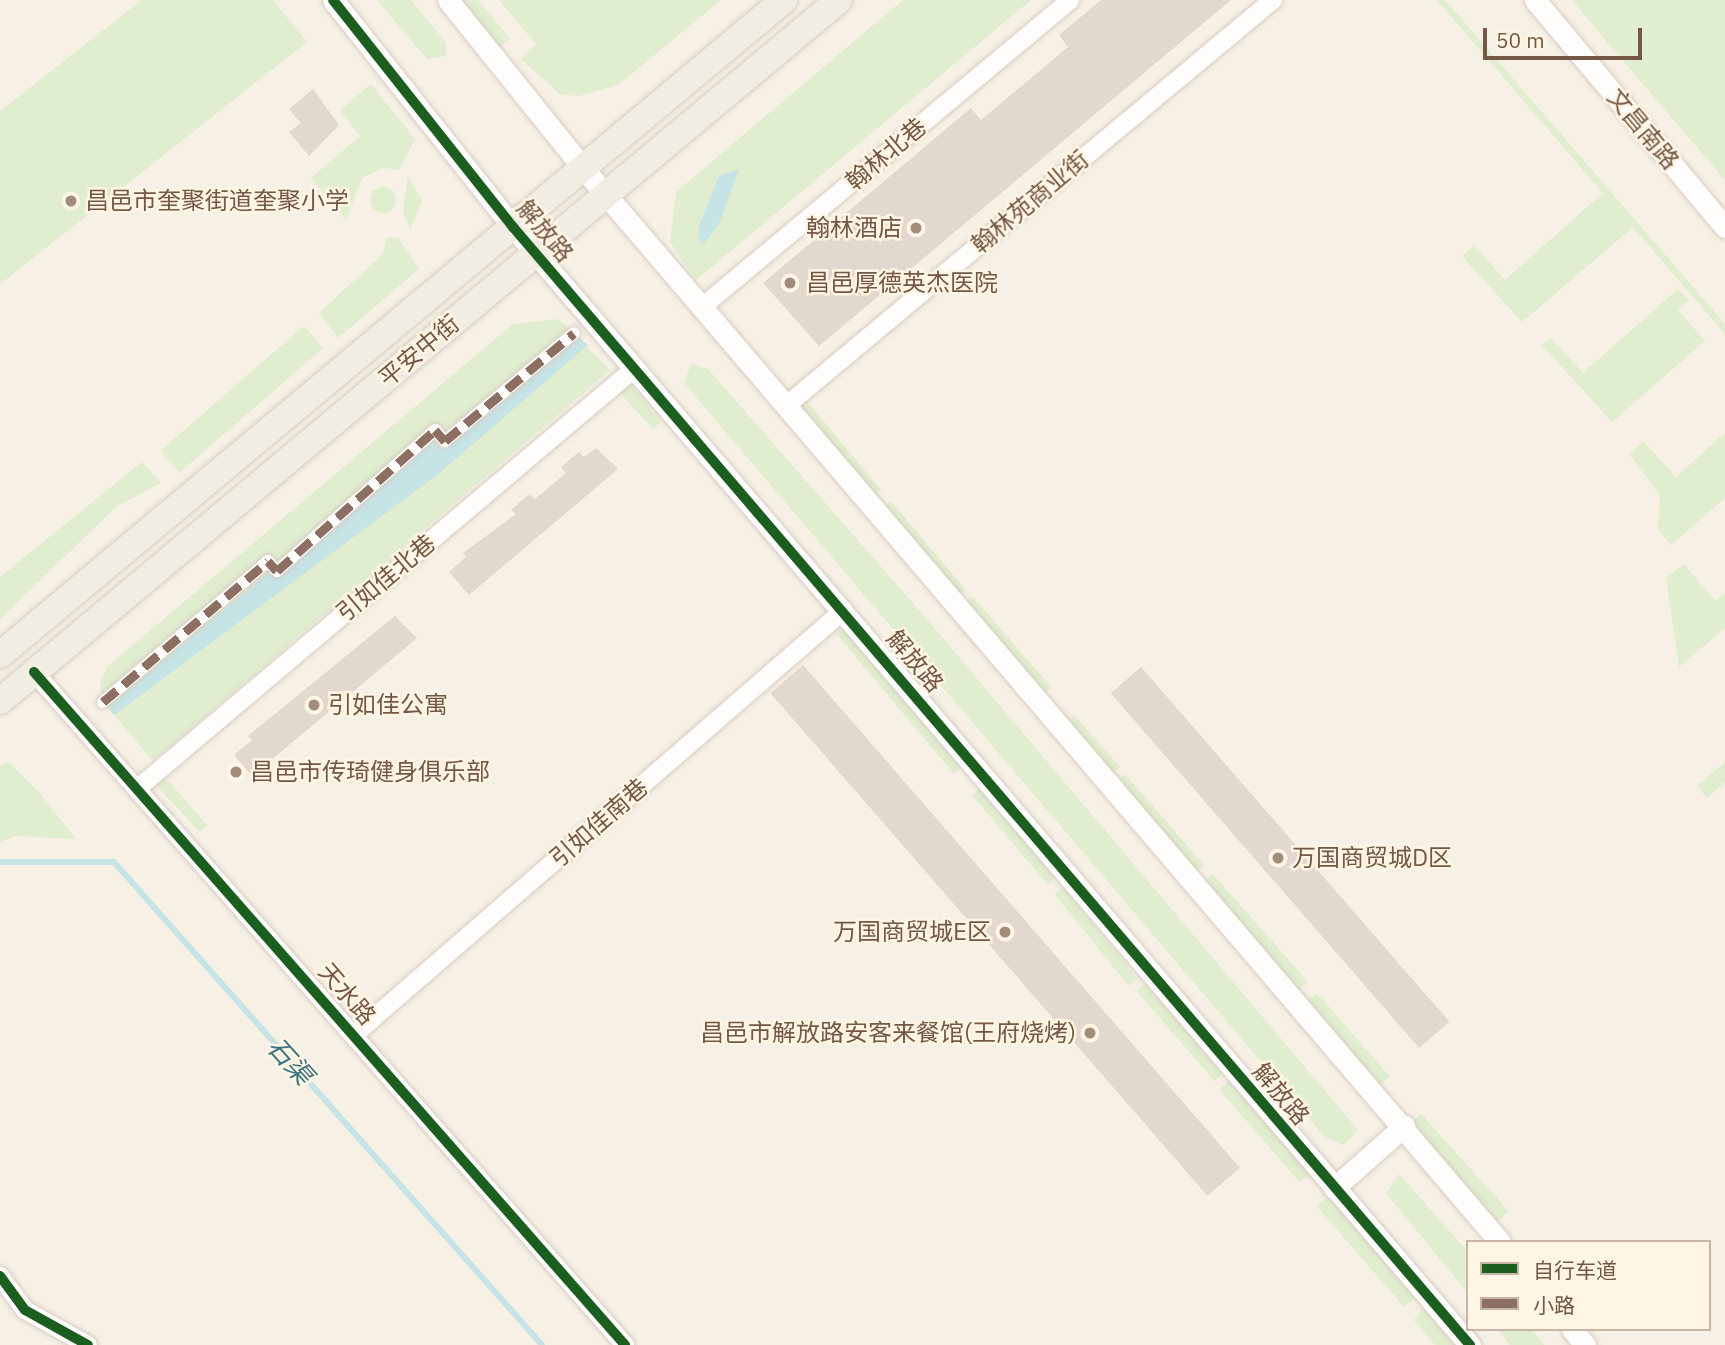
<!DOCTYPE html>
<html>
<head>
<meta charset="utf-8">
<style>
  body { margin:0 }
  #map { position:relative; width:1725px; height:1345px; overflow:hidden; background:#f6f0e5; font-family:"IBM Plex Sans","Noto Sans SC",sans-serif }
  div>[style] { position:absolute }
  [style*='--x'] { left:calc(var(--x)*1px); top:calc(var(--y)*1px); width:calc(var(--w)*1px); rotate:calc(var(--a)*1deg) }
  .green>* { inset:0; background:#e0edce; transform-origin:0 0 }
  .round { border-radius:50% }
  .water>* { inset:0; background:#c6e3e6 }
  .stream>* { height:6px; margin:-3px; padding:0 3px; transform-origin:3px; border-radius:3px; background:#c6e3e6 }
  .building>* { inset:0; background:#e2d8cd; transform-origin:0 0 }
  .roads { filter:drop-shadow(0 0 2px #d7cdc3) drop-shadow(0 0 2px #d7cdc3) }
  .pedestrian>* { height:12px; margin:-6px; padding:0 6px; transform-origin:6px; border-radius:6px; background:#fefdfb }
  .minor>* { height:18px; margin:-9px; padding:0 9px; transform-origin:9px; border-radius:9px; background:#fefdfb }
  .tertiary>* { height:21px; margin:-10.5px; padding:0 10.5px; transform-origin:10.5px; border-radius:10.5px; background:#fefdfb }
  .primary>* { height:26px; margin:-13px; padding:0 13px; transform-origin:13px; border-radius:13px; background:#f2ede2 }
  .quiet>* { height:9px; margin-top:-4.5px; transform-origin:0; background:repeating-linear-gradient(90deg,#8d6e63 0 18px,transparent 0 27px) }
  .cycleway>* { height:10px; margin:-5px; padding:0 5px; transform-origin:5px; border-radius:5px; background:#1b5e20 }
  .dots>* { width:19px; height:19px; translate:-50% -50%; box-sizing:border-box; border:4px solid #fff5e5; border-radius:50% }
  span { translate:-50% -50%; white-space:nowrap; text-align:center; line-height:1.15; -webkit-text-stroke:5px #fff5e5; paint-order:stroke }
  .street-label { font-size:24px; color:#745745 }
  .poi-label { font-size:24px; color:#745745 }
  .left { translate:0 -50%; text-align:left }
  .right { translate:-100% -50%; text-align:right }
  .water-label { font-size:26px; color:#3b7582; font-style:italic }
  .legend { position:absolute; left:1466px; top:1240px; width:245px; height:91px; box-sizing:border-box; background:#fff5e5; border:2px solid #c7b6a5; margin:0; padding:9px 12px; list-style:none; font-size:21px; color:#745745 }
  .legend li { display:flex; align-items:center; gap:14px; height:35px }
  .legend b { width:35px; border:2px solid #c7b6a5 }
  .scale { position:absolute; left:1483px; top:28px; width:159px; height:32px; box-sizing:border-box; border:4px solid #745745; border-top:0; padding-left:9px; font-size:21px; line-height:24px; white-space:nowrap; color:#745745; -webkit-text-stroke:5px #fff5e5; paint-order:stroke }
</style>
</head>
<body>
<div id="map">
  <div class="green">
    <i style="clip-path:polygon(142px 0,273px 0,307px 42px,0 284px,0 111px)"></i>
    <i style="clip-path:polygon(377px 0,411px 0,446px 43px,446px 56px,427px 59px)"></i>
    <i style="clip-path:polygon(458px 0,478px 0,510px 39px,497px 48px)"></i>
    <i style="clip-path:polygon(499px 0,721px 0,618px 85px,578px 96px,560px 94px,521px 59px,536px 44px)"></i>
    <i style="clip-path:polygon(903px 0,1031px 0,696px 280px,670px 242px,676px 192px)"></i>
    <i style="clip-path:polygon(1437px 0,1445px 0,1725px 324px,1725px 334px,1633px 227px,1522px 322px,1462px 256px,1474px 245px,1505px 280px,1603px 193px)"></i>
    <i style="clip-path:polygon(1572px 0,1725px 0,1725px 180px,1624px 62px)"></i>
    <i style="clip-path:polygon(371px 84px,415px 139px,399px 170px,383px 168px,362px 178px,346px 220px,311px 178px,360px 136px,340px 110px)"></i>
    <i style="clip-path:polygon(408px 176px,422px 201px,410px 229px,403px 211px)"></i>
    <i class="round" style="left:370px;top:187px;width:26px;height:26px"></i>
    <i style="clip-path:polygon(386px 238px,398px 238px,419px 269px,338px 338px,319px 313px,383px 254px)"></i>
    <i style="clip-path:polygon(1678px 289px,1689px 300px,1678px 310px,1705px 341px,1612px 422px,1542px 345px,1551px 338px,1583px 373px)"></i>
    <i style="clip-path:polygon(558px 319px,610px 370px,153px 761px,103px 702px,100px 684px,107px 667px,513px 324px)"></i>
    <i style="left:304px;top:326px;width:29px;height:190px;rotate:49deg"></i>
    <i style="clip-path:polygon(691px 364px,708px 369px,925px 617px,1358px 1130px,1344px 1145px,1325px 1137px,684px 383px)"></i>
    <i style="clip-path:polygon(629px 383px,661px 422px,653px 429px,619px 392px)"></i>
    <i style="left:805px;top:399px;width:118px;height:11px;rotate:50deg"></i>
    <i style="clip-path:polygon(1725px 433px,1725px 498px,1671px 545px,1658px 529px,1660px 495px,1630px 455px,1643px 441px,1676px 477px)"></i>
    <i style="clip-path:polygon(142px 462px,161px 483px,117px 506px,0 619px,0 577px)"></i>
    <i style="left:891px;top:501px;width:116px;height:11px;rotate:50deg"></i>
    <i style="clip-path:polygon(1684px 564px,1715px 601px,1725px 593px,1725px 628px,1679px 667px,1666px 578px)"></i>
    <i style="left:973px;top:597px;width:120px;height:10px;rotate:49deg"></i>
    <i style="left:845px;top:627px;width:182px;height:11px;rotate:50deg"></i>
    <i style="clip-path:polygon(1074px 715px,1120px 767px,1111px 775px,1067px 723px)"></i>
    <i style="clip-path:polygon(8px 762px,38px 791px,76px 839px,16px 836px,0 842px,0 766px)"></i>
    <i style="clip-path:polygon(1725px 762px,1725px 782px,1707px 798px,1697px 786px)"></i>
    <i style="left:1125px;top:774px;width:121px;height:12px;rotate:49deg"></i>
    <i style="clip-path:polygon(164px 776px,207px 825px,200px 832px,154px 783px)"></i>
    <i style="clip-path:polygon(981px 788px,1055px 878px,1048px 885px,972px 795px)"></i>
    <i style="clip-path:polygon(1212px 873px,1308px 982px,1296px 992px,1203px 883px)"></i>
    <i style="left:1063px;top:887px;width:118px;height:11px;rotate:51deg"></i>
    <i style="left:1145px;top:984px;width:119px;height:11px;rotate:49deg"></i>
    <i style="left:1317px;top:993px;width:111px;height:15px;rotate:49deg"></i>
    <i style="left:1229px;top:1081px;width:123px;height:13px;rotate:49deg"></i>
    <i style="left:1421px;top:1114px;width:131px;height:15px;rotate:48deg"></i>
    <i style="clip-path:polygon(1399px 1174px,1468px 1252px,1468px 1293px,1386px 1193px)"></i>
    <i style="left:1329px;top:1196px;width:133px;height:16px;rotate:49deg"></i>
    <i style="clip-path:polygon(1423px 1309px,1455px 1345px,1435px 1345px,1414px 1320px)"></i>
    <i style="clip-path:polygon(1498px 1329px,1531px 1329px,1544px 1345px,1510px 1345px)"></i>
  </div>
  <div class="water">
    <i style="clip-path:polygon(739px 169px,720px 222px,704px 244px,698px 240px,700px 223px,719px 176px)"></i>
    <i style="clip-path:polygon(579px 337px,588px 345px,437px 475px,114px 715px,108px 707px,269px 572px,276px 578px,434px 441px,443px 450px)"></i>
  </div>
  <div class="stream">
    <i style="--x:0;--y:862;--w:114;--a:0"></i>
    <i style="--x:114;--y:862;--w:645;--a:48.45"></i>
  </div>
  <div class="building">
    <i style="clip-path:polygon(1101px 0,1231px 0,819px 346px,763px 283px,971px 108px,981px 120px,1068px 47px,1059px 35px)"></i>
    <i style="clip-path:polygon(313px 89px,339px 125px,309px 156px,289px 132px,301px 123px,289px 109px)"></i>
    <i style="clip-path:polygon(596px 448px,618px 469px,469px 595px,449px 572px,466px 557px,463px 553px,516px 514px,511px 510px,529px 494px,535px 499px,566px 473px,561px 467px,579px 452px,584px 457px)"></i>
    <i style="clip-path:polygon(395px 616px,417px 638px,252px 776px,234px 755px,252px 740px,248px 736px)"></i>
    <i style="left:803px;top:665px;width:666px;height:43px;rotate:49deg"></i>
    <i style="left:1141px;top:667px;width:470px;height:40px;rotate:49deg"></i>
  </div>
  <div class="roads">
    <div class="pedestrian">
      <i style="--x:103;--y:702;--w:217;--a:-40.5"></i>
      <i style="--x:268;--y:561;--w:13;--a:48"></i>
      <i style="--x:277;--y:571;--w:212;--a:-41.7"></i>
      <i style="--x:435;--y:430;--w:15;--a:48"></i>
      <i style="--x:445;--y:441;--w:168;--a:-39.9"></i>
    </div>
    <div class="minor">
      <i style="--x:702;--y:307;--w:479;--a:-39.8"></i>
      <i style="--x:787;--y:405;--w:633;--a:-39.81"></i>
      <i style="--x:34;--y:672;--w:896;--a:48.71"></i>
      <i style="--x:138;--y:788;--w:651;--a:-40.2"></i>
      <i style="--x:355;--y:1034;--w:647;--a:-40.93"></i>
      <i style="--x:0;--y:1276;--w:42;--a:53.7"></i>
      <i style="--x:25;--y:1310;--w:72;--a:29.1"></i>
    </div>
    <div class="tertiary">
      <i style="--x:333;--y:0;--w:290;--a:51.6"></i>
      <i style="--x:513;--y:227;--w:1472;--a:49.44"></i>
      <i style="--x:448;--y:0;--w:216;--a:51.2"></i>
      <i style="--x:583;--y:168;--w:1412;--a:49.51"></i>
      <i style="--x:1535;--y:0;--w:296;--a:50.1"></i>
      <i style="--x:1334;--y:1188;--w:94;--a:-41.5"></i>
      <i style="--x:1572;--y:1329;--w:21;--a:51"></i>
    </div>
    <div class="primary">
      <i style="--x:0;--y:655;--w:1022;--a:-39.88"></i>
      <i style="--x:0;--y:701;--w:1093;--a:-39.88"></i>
    </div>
  </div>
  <div class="quiet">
    <i style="--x:103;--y:702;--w:217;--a:-40.5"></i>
    <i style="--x:268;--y:561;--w:13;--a:48"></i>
    <i style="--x:277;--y:571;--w:212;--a:-41.7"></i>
    <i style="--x:435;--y:430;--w:15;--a:48"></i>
    <i style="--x:445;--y:441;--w:168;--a:-39.9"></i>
  </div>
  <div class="cycleway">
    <i style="--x:333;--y:0;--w:290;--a:51.6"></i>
    <i style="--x:513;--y:227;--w:1472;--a:49.44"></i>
    <i style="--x:34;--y:672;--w:896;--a:48.71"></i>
    <i style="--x:0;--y:1276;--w:42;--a:53.7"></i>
    <i style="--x:25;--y:1310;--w:72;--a:29.1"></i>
  </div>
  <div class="dots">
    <i style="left:71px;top:201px;background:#a28d7d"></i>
    <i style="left:916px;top:228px;background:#a28d7d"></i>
    <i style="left:790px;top:283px;background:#a28d7d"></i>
    <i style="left:314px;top:705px;background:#a28d7d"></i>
    <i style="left:236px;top:772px;background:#a28d7d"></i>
    <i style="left:1278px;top:858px;background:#a28d7d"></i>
    <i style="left:1005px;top:932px;background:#a28d7d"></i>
    <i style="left:1090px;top:1033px;background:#a28d7d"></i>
  </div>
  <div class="street-label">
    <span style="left:1643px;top:129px;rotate:50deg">文昌南路</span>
    <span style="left:886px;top:154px;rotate:-40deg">翰林北巷</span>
    <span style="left:1030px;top:202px;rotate:-40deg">翰林苑商业街</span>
    <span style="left:545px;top:231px;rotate:50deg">解放路</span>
    <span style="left:419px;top:351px;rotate:-40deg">平安中街</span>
    <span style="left:386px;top:578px;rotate:-40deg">引如佳北巷</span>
    <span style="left:915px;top:661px;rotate:50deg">解放路</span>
    <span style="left:599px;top:823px;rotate:-41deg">引如佳南巷</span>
    <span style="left:347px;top:994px;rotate:49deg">天水路</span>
    <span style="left:1281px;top:1094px;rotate:50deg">解放路</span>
  </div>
  <div class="poi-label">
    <span class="left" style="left:85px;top:201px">昌邑市奎聚街道奎聚小学</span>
    <span class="right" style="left:902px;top:228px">翰林酒店</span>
    <span class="left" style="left:806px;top:283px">昌邑厚德英杰医院</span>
    <span class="left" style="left:328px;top:705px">引如佳公寓</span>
    <span class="left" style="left:250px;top:772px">昌邑市传琦健身俱乐部</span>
    <span class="left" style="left:1292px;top:858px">万国商贸城D区</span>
    <span class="right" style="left:991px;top:932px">万国商贸城E区</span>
    <span class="right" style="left:1076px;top:1033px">昌邑市解放路安客来餐馆(王府烧烤)</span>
  </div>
  <div class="water-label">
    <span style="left:290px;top:1061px;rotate:48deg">石渠</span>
  </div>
  <ul class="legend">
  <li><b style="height:9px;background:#1b5e20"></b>自行车道</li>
  <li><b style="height:9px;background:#8d6e63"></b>小路</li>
  </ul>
  <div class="scale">50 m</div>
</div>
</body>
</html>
